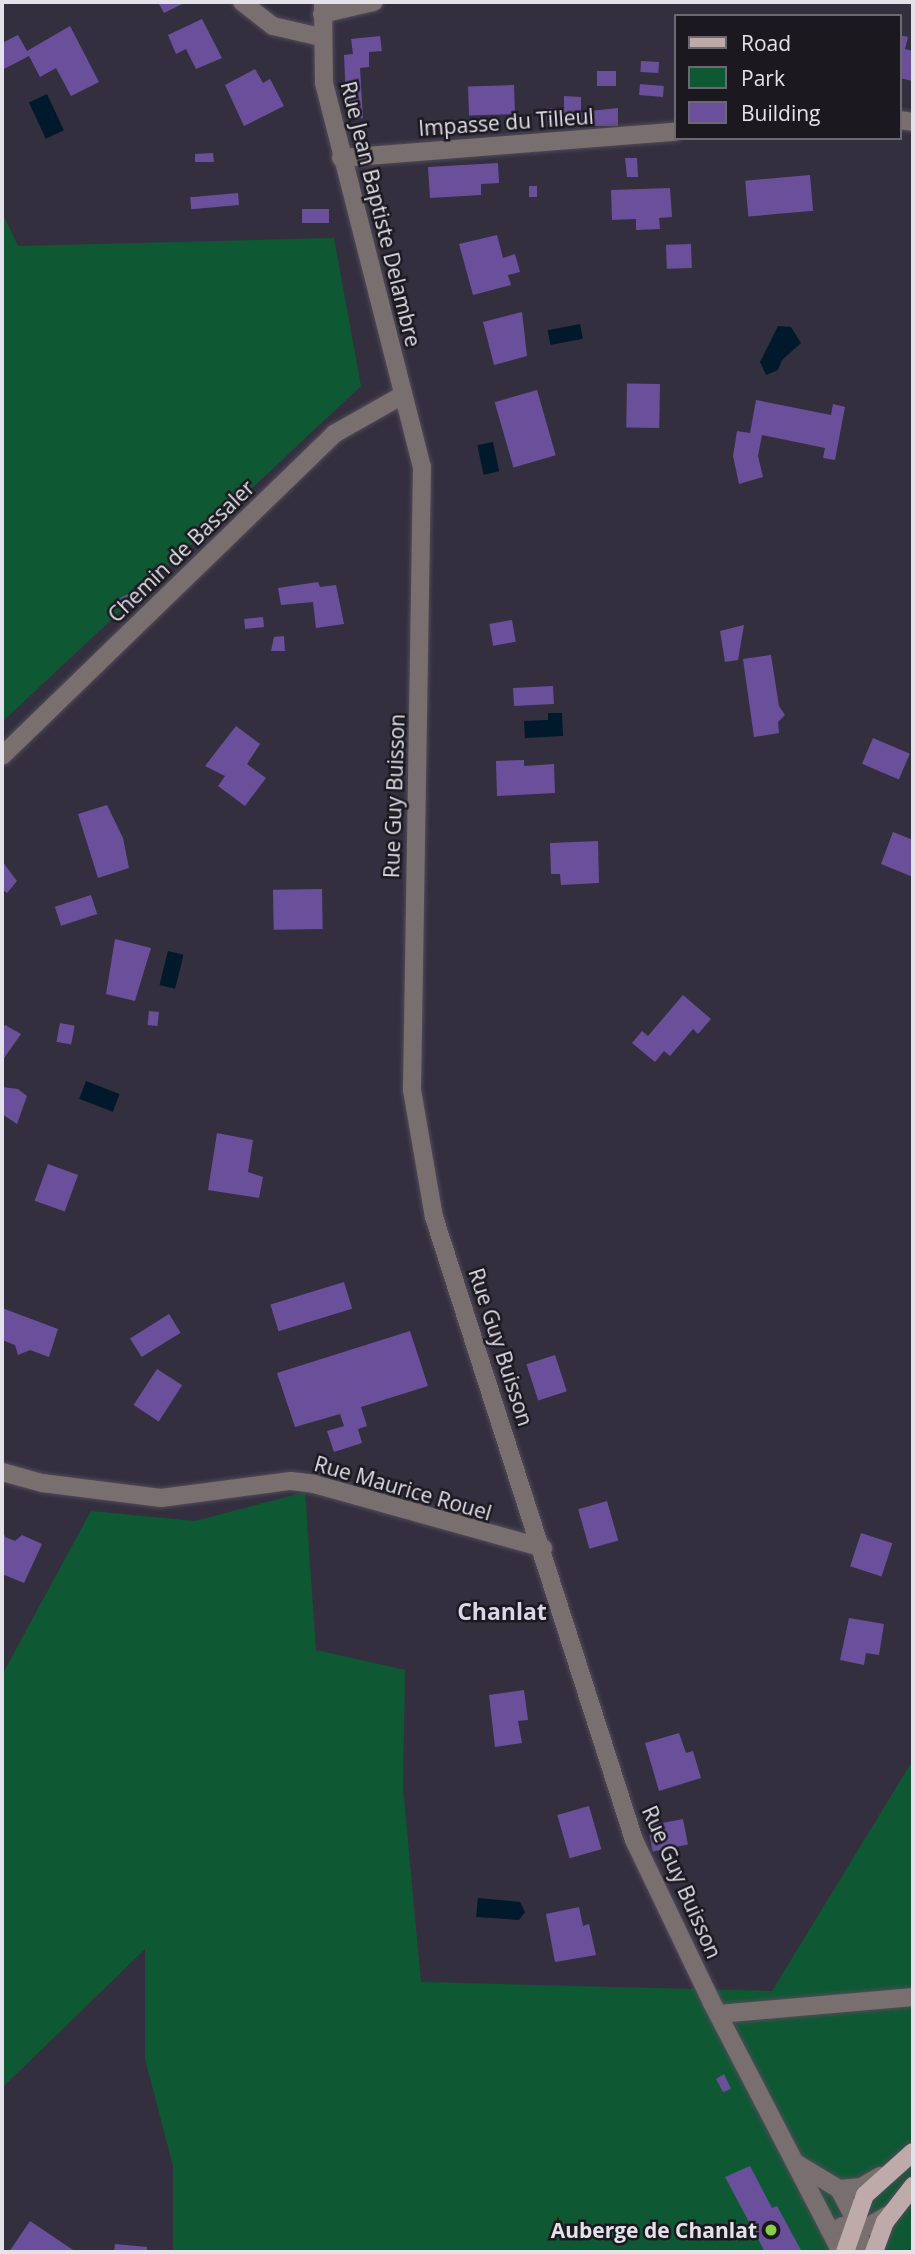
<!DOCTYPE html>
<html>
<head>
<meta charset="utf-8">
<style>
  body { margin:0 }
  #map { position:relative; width:915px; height:2254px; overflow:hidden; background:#342f3e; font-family:"Open Sans",sans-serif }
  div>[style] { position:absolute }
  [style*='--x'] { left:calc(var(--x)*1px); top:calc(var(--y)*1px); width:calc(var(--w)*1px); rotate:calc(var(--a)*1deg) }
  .green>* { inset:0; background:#0e5933 }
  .water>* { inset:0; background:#001a2b; transform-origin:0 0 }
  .building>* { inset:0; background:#6a509b; transform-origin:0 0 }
  .roads { filter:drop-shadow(0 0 2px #504b5a) drop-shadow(0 0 2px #504b5a) }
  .minor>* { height:18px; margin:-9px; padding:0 9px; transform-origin:9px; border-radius:9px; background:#796f6e }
  .major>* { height:18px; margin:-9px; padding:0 9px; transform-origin:9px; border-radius:9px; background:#beaba9 }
  .dots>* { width:19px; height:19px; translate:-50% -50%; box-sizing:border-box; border:4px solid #1b191f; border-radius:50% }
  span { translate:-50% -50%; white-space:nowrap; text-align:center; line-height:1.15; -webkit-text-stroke:5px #1b191f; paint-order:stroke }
  .street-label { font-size:21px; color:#e3e1ea }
  .poi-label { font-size:21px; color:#e3e1ea; font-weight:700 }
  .right { translate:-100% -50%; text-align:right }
  .neighbourhood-label { font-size:23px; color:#dbd6e9; font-weight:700 }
  .frame { position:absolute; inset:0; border:4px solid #e3e1ea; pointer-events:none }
  .legend { position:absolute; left:674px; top:14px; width:228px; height:126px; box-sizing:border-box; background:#1b191f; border:2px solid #6b6970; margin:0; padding:9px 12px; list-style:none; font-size:21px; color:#e3e1ea }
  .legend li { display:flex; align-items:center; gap:14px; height:35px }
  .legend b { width:35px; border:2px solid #6b6970 }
</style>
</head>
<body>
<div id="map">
  <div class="green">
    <i style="clip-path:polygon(2px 212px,18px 246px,334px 238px,361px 386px,2px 722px)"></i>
    <i style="clip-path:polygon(305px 1492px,316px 1650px,405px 1670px,403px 1788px,421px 1982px,772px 1991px,913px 1760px,913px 2252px,173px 2252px,173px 2166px,145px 2059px,145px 1949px,2px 2088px,2px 1675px,91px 1511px,195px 1521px)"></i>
  </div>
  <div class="water">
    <i style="left:47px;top:94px;width:40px;height:20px;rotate:65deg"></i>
    <i style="left:580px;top:324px;width:15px;height:33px;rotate:79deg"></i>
    <i style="clip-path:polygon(778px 326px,791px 327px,801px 343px,782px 360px,778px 370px,766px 375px,760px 362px)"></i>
    <i style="left:493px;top:442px;width:30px;height:16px;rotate:78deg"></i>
    <i style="clip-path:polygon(548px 713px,562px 713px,563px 736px,525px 738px,524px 721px,548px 720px)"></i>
    <i style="left:168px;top:951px;width:16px;height:35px;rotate:14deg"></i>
    <i style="left:86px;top:1081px;width:36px;height:19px;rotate:21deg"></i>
    <i style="clip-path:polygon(478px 1898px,520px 1902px,525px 1912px,519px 1920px,476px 1917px)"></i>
  </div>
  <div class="building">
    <i style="clip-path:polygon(158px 2px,186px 2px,164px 13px)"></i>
    <i style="clip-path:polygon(202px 19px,222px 58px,196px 69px,186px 49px,176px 54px,168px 35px)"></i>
    <i style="clip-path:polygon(70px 26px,99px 82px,71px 96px,56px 68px,40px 77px,29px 56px,2px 70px,2px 43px,18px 35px,27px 51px)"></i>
    <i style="clip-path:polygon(899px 35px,908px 37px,905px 49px,913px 51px,913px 81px,899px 78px)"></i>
    <i style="clip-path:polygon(380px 36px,382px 51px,369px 52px,369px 67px,360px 68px,363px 118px,347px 120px,344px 55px,353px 54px,351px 39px)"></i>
    <i style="left:641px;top:61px;width:18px;height:11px;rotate:3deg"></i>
    <i style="clip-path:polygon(255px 69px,263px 83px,270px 79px,284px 106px,244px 126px,225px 85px)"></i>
    <i style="left:597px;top:71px;width:19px;height:15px"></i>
    <i style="left:640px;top:84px;width:24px;height:11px;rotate:5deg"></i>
    <i style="left:514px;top:85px;width:29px;height:46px;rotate:88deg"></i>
    <i style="clip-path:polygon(564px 96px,581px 97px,581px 112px,618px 108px,618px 126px,547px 126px,546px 108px,564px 108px)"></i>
    <i style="clip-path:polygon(213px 153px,214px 162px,195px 162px,195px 154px)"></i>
    <i style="clip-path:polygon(625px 158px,637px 158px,638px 177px,627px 177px)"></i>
    <i style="clip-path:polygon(498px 163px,499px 183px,481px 184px,481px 195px,430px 198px,428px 167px)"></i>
    <i style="left:810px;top:175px;width:36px;height:65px;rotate:85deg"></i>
    <i style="left:529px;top:186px;width:8px;height:11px"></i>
    <i style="clip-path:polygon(670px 188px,672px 217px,659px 218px,660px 229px,636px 230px,636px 219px,612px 220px,611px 190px)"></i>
    <i style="left:238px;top:193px;width:12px;height:48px;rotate:85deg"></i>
    <i style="left:302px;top:209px;width:27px;height:14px"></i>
    <i style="clip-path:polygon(497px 235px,503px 258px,515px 254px,520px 272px,508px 275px,511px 285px,473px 295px,459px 244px)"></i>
    <i style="left:691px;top:244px;width:24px;height:25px;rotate:88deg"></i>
    <i style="clip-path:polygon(522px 312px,527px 356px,494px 365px,483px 322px)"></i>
    <i style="left:660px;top:384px;width:44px;height:33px;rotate:91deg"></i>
    <i style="left:537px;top:390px;width:68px;height:44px;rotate:74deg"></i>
    <i style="clip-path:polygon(756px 400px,831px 415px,833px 404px,845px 407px,835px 460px,823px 458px,825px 448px,762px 435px,758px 456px,763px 477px,739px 484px,733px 456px,737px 431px,750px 433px)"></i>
    <i style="clip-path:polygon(318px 582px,320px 587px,336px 585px,344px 624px,316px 628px,313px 602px,281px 605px,278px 588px)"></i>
    <i style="left:128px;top:594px;width:9px;height:13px;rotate:63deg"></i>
    <i style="left:263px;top:617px;width:10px;height:19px;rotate:84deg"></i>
    <i style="left:512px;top:620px;width:22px;height:23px;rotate:80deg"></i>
    <i style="clip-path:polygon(744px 625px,738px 660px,725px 662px,720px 631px)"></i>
    <i style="clip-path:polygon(284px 636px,285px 651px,271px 651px,274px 637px)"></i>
    <i style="clip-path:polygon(771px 655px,779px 706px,785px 715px,778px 722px,779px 733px,754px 737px,743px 659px)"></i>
    <i style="left:553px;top:686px;width:18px;height:40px;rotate:87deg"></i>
    <i style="clip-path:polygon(236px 726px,260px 744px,247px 764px,266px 778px,245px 806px,218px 786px,225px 776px,205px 766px)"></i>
    <i style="left:873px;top:738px;width:40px;height:28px;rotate:23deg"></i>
    <i style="clip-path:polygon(524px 760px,524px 766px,554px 764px,555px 793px,497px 796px,496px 761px)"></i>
    <i style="clip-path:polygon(107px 805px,123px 838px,129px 868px,98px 878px,78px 814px)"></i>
    <i style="clip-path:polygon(893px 832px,913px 840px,913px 877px,881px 864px)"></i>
    <i style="clip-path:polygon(598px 841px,599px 883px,561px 885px,560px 874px,551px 874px,550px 843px)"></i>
    <i style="clip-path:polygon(2px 861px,17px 881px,7px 893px,2px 889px)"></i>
    <i style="left:322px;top:889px;width:40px;height:49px;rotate:89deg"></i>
    <i style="left:91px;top:895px;width:20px;height:38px;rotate:72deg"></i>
    <i style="clip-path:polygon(115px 939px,151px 948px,135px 1001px,106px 994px)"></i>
    <i style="clip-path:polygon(683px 995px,711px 1019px,698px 1034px,693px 1029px,670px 1056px,664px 1051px,655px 1062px,632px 1043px,642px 1031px,648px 1036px)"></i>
    <i style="left:149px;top:1011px;width:10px;height:14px;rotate:6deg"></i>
    <i style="left:60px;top:1023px;width:15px;height:19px;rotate:11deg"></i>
    <i style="clip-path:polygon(5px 1025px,21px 1034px,2px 1061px,2px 1030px)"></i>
    <i style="clip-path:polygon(2px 1087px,18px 1089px,27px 1096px,17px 1124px,2px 1114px)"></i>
    <i style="clip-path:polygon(217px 1133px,253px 1140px,248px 1172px,263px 1177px,259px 1198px,208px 1190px)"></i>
    <i style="left:48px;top:1164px;width:32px;height:39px;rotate:20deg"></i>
    <i style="left:344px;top:1282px;width:28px;height:77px;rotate:73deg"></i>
    <i style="clip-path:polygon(2px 1308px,58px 1329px,49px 1357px,30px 1350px,18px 1355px,15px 1345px,2px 1340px)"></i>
    <i style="left:169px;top:1314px;width:22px;height:46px;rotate:58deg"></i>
    <i style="clip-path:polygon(410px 1331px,428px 1386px,361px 1407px,367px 1426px,358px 1429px,362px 1443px,334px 1452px,327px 1431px,344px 1426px,340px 1414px,295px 1427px,277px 1373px)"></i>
    <i style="left:555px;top:1355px;width:38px;height:30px;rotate:72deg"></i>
    <i style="left:157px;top:1369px;width:30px;height:43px;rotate:33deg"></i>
    <i style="left:607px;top:1501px;width:41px;height:30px;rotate:74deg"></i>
    <i style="clip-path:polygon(2px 1527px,5px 1537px,15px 1541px,22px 1535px,42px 1544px,24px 1583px,2px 1574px)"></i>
    <i style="left:861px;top:1533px;width:33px;height:35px;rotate:18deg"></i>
    <i style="clip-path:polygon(849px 1618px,884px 1624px,879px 1655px,866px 1653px,864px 1665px,840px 1660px)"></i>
    <i style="clip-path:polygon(524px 1690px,528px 1720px,518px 1721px,522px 1743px,495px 1747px,489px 1695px)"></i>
    <i style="clip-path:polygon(679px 1733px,686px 1753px,693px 1751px,701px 1778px,659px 1791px,645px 1743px)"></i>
    <i style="left:589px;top:1806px;width:45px;height:33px;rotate:74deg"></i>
    <i style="left:683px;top:1819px;width:26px;height:36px;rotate:79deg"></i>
    <i style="clip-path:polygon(579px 1907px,583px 1926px,589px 1924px,596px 1955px,555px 1962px,546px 1914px)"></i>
    <i style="clip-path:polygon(724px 2074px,731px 2089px,723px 2092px,716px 2079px)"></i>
    <i style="clip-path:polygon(750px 2166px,772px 2208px,777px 2206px,802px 2252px,765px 2252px,725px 2177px)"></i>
    <i style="clip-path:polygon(30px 2221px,76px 2252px,9px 2252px)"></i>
    <i style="clip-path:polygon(115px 2244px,147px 2247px,147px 2252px,114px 2252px)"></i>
  </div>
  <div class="roads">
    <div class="minor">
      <i style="--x:242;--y:2;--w:39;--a:38"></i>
      <i style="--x:273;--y:26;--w:49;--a:12.9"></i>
      <i style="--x:323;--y:2;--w:81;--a:89.3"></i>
      <i style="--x:324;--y:83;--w:396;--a:75.7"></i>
      <i style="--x:422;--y:467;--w:623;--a:90.92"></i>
      <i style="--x:412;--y:1090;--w:129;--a:80.2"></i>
      <i style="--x:434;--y:1217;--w:654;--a:72.2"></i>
      <i style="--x:634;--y:1840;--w:178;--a:64.4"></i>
      <i style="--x:711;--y:2001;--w:283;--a:62.6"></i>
      <i style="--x:322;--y:14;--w:53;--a:-13"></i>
      <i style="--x:899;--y:120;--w:14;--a:8"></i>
      <i style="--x:341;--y:158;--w:335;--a:-4.5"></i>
      <i style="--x:2;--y:756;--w:463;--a:-44.1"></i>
      <i style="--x:334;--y:434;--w:79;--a:-29.5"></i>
      <i style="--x:2;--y:1472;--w:41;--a:15.4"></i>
      <i style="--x:42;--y:1483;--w:120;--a:7.2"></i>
      <i style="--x:161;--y:1498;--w:131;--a:-7.5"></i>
      <i style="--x:291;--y:1481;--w:23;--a:7"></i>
      <i style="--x:314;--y:1484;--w:238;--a:15.6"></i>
      <i style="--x:719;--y:2014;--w:195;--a:-5"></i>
      <i style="--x:799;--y:2165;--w:47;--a:31"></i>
      <i style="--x:839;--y:2189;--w:22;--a:-5"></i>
      <i style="--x:861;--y:2187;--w:22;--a:-30"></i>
      <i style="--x:839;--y:2189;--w:45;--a:62.3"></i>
      <i style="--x:860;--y:2229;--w:23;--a:90"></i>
      <i style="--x:842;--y:2226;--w:27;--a:0"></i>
      <i style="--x:869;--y:2226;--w:24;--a:-30"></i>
    </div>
    <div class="major">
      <i style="--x:845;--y:2252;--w:60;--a:-70.7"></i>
      <i style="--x:865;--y:2195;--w:64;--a:-41.9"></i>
      <i style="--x:874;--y:2252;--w:32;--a:-70"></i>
      <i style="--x:885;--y:2222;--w:46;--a:-52.1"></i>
    </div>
  </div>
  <div class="dots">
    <i style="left:771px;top:2230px;background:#88cf49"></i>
  </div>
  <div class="street-label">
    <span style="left:506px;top:122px;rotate:-4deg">Impasse du Tilleul</span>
    <span style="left:381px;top:214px;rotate:76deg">Rue Jean Baptiste Delambre</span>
    <span style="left:181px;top:551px;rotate:-44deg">Chemin de Bassaler</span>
    <span style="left:394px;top:796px;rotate:-88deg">Rue Guy Buisson</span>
    <span style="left:501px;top:1347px;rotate:72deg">Rue Guy Buisson</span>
    <span style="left:403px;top:1488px;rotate:16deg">Rue Maurice Rouel</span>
    <span style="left:682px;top:1882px;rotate:66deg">Rue Guy Buisson</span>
  </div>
  <div class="poi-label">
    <span class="right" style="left:757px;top:2230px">Auberge de Chanlat</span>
  </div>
  <div class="neighbourhood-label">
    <span style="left:502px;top:1611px">Chanlat</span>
  </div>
  <div class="frame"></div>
  <ul class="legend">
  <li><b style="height:9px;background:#beaba9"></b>Road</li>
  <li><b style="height:19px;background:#0e5933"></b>Park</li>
  <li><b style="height:19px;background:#6a509b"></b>Building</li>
  </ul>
</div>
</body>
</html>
